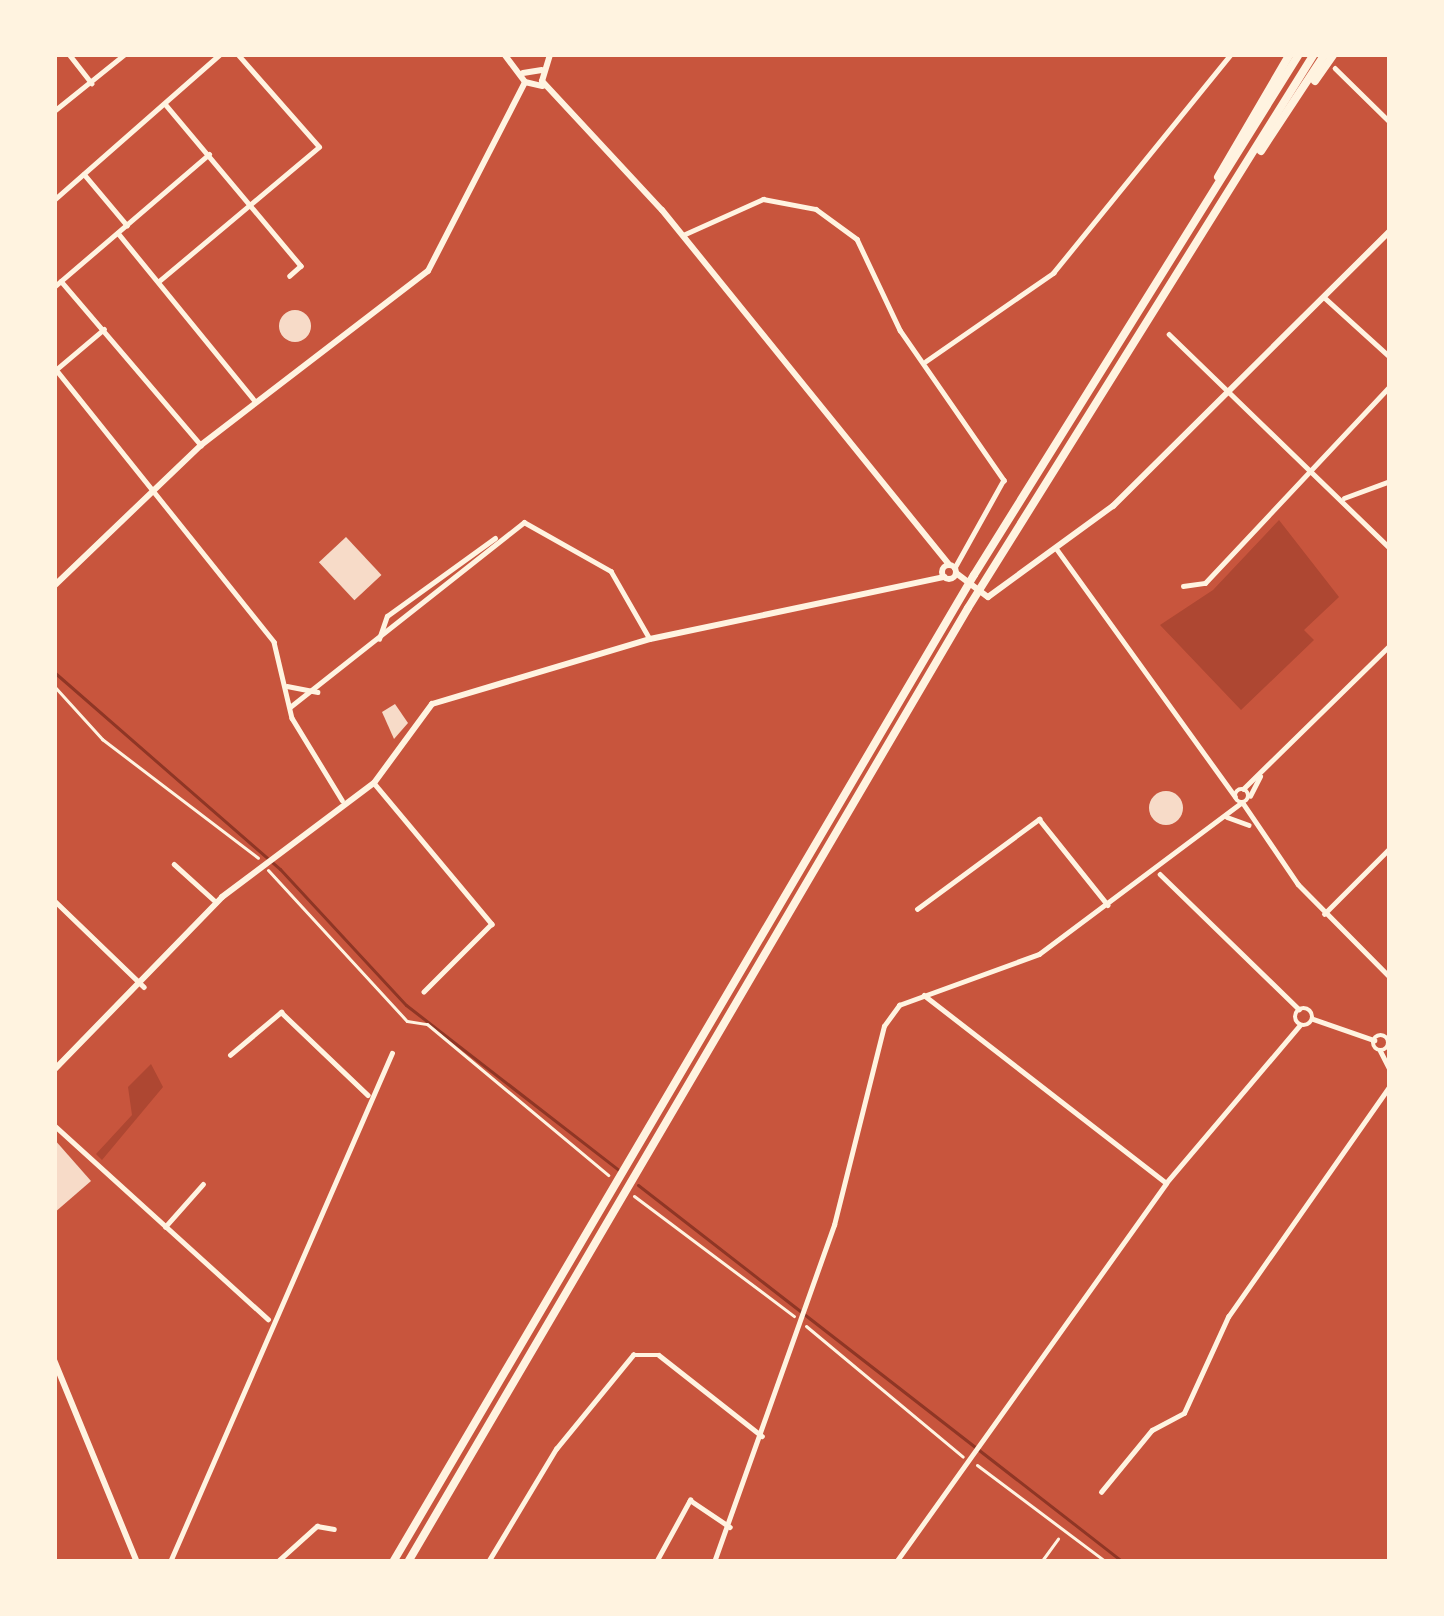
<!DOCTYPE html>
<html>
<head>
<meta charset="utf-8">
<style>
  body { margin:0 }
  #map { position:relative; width:1444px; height:1616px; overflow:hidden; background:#c8553d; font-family:Rubik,sans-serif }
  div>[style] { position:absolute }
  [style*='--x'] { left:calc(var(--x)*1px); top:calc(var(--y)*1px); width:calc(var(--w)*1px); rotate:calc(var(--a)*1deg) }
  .green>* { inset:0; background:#ae4732 }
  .stream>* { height:3px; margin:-1.5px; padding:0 1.5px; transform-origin:1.5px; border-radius:1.5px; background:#8f3625 }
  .building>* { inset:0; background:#f7dbc8; transform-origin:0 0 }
  .round { border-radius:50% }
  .path>* { height:3px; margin:-1.5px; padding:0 1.5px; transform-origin:1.5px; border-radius:1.5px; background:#fff3e0 }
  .service>* { height:3px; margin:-1.5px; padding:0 1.5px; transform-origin:1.5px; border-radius:1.5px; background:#fff3e0 }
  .minor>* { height:4.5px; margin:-2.25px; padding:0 2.25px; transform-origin:2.25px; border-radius:2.25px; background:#fff3e0 }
  .minor>.ring { margin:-2.25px; padding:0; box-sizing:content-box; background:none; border:4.5px solid #fff3e0; border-radius:50% }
  .tertiary>* { height:6px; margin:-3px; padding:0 3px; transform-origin:3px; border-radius:3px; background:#fff3e0 }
  .tertiary>.ring { margin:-3px; padding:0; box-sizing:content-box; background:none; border:6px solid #fff3e0; border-radius:50% }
  .trunk>* { height:8px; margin:-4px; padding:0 4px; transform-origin:4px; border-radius:4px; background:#fff3e0 }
  span { translate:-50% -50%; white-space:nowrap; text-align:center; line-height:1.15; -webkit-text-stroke:12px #fff3e0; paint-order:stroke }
  .frame { position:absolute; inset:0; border:57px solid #fff3e0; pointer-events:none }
</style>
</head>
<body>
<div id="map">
  <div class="green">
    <i style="clip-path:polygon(1279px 520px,1339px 597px,1304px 630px,1314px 640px,1241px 710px,1160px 625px,1213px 590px)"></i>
    <i style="clip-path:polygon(151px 1064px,163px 1087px,102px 1160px,96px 1154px,132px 1115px,128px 1087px)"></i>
  </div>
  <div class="stream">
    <i style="--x:54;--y:672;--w:300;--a:41.1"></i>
    <i style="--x:280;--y:869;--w:185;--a:47.2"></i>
    <i style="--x:406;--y:1005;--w:269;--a:37.8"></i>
    <i style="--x:638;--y:1185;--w:614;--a:37.86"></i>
  </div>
  <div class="building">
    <i class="round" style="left:279px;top:310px;width:32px;height:32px"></i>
    <i style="left:346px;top:537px;width:52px;height:37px;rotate:47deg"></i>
    <i style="clip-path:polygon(395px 704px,408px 723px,394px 739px,382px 712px)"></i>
    <i class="round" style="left:1149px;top:791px;width:34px;height:34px"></i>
    <i style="clip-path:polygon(54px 1139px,91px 1181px,54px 1213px)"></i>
  </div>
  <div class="path">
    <i style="--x:54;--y:686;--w:72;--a:47.8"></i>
    <i style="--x:102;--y:739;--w:196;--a:37.3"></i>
    <i style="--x:268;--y:870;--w:205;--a:47.4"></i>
    <i style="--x:407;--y:1021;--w:20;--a:9"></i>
    <i style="--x:427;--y:1024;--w:236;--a:39.8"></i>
    <i style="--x:634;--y:1196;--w:200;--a:36.9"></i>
    <i style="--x:806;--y:1326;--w:204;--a:39.8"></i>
    <i style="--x:977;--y:1465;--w:161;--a:36.9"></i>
  </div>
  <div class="service">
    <i style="--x:1041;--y:1562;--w:29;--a:-54"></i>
  </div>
  <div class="minor">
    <i style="--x:69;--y:54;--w:37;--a:52"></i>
    <i style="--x:1335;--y:68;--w:77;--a:44.5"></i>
    <i style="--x:166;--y:105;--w:210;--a:50"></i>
    <i style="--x:301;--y:266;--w:15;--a:138"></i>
    <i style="--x:54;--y:111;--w:91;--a:-38.8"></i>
    <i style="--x:84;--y:174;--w:67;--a:49.9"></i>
    <i style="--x:54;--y:200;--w:221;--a:-41.3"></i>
    <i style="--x:118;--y:233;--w:218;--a:50.8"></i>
    <i style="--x:683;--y:235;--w:88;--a:-24.2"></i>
    <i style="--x:763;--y:199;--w:54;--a:10.7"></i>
    <i style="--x:816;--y:209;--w:51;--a:36.2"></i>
    <i style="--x:857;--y:239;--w:101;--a:64.7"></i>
    <i style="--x:900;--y:330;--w:183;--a:55.3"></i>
    <i style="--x:1004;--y:480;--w:101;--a:119.1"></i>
    <i style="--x:61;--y:281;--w:216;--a:49.5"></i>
    <i style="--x:158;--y:282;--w:210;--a:-40"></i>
    <i style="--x:319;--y:147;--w:124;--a:-131.4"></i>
    <i style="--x:54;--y:287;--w:204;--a:-40.6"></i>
    <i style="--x:1325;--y:298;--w:88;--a:42.2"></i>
    <i style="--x:1169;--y:334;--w:308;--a:44.1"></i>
    <i style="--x:926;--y:361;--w:155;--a:-34.7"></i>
    <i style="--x:1053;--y:273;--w:282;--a:-50.9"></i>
    <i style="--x:54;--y:367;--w:352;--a:51.3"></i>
    <i style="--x:274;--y:642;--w:78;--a:76.7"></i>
    <i style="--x:292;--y:718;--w:96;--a:58.6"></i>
    <i style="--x:58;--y:368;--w:60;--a:-40.3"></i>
    <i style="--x:1344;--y:498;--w:49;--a:-20.3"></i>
    <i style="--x:1056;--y:548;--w:306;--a:54.2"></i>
    <i style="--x:1183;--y:586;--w:22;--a:-8"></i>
    <i style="--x:1205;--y:583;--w:270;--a:-46.8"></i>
    <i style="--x:379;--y:639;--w:24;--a:-71"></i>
    <i style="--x:387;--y:616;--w:133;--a:-35.8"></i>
    <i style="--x:287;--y:686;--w:31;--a:11"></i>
    <i style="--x:290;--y:707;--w:298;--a:-38.3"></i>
    <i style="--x:524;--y:522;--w:100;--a:29.4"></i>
    <i style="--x:611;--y:571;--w:78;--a:60.2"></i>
    <i style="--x:374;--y:783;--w:184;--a:50.1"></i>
    <i style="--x:492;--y:924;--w:96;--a:135"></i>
    <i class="ring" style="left:1235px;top:789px;width:9.5px;height:9.5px"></i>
    <i style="--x:1243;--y:789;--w:206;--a:-44.4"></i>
    <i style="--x:1250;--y:796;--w:22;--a:-63"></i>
    <i style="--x:1243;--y:803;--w:98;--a:55.8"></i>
    <i style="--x:1298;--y:884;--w:131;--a:45.3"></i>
    <i style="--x:1227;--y:817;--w:23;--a:20"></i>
    <i style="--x:174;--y:864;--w:57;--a:42.1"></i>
    <i style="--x:1160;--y:874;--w:194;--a:44.2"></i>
    <i style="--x:54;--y:900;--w:125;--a:44"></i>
    <i style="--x:917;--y:909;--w:152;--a:-36.4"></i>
    <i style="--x:1039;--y:819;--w:110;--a:51.3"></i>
    <i style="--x:1324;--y:914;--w:93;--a:-45"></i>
    <i style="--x:924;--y:995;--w:306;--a:37.8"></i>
    <i class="ring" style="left:1295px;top:1008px;width:13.5px;height:13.5px"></i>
    <i style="--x:1313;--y:1019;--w:65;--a:19"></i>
    <i class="ring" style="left:1373px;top:1035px;width:11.5px;height:11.5px"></i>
    <i style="--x:1380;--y:1050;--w:22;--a:63"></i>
    <i style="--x:230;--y:1055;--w:67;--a:-40.1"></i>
    <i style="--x:281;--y:1012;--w:120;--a:43.7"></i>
    <i style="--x:54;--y:1125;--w:289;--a:42.2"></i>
    <i style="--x:165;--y:1227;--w:57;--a:-48.5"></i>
    <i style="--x:1101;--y:1492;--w:80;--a:-50.6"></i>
    <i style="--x:1152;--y:1430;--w:36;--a:-28"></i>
    <i style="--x:1184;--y:1413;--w:106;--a:-65.4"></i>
    <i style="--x:1228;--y:1317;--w:282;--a:-55"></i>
    <i style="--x:170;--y:1562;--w:555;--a:-66.44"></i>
    <i style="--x:277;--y:1562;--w:54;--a:-42"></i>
    <i style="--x:317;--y:1526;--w:17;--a:10"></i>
    <i style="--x:488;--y:1562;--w:132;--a:-59"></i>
    <i style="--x:556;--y:1449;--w:122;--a:-50.7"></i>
    <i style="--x:633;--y:1355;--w:26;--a:0"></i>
    <i style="--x:659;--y:1355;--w:131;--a:38.2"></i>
    <i style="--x:656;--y:1562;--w:71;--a:-61.3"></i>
    <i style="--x:690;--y:1500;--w:48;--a:34"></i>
    <i style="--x:714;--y:1562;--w:358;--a:-70.4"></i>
    <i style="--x:834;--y:1225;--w:205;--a:-75.9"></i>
    <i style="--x:884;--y:1026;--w:26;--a:-54"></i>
    <i style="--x:899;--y:1005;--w:149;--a:-20"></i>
    <i style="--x:1039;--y:954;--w:252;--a:-36.8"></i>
    <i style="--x:896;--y:1562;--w:465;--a:-54.5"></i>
    <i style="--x:1166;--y:1183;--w:207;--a:-49.7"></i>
  </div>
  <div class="tertiary">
    <i style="--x:504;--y:54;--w:35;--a:53"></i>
    <i style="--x:525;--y:82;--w:18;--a:13"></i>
    <i style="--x:523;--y:73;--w:19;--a:-9"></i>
    <i style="--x:542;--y:81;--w:176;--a:47.1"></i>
    <i style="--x:662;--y:210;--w:456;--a:51"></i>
    <i style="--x:542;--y:81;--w:28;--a:-73"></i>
    <i class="ring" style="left:942px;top:565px;width:8px;height:8px"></i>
    <i style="--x:956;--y:573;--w:40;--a:37"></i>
    <i style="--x:988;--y:597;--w:155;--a:-36.1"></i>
    <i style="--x:1113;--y:506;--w:390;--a:-44.8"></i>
    <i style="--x:54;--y:586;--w:204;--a:-43.8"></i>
    <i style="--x:201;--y:445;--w:286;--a:-37.5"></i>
    <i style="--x:428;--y:271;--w:212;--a:-62.8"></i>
    <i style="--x:54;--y:1070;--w:241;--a:-45.8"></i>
    <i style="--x:222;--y:897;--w:190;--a:-36.9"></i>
    <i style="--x:374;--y:783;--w:98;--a:-53.7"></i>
    <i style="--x:432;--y:704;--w:227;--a:-16.6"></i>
    <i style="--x:650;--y:639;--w:301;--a:-11.9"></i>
    <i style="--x:54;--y:1360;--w:218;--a:67.7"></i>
  </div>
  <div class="trunk">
    <i style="--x:1315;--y:81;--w:33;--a:-55"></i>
    <i style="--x:1261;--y:151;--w:116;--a:-56.6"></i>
    <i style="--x:1218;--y:177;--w:143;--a:-59.7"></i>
    <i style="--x:393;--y:1562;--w:1145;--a:-59.52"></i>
    <i style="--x:974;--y:575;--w:614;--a:-58.04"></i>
    <i style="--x:408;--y:1562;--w:1106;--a:-59.59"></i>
    <i style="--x:968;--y:608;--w:653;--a:-58.01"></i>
  </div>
  <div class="frame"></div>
</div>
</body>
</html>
